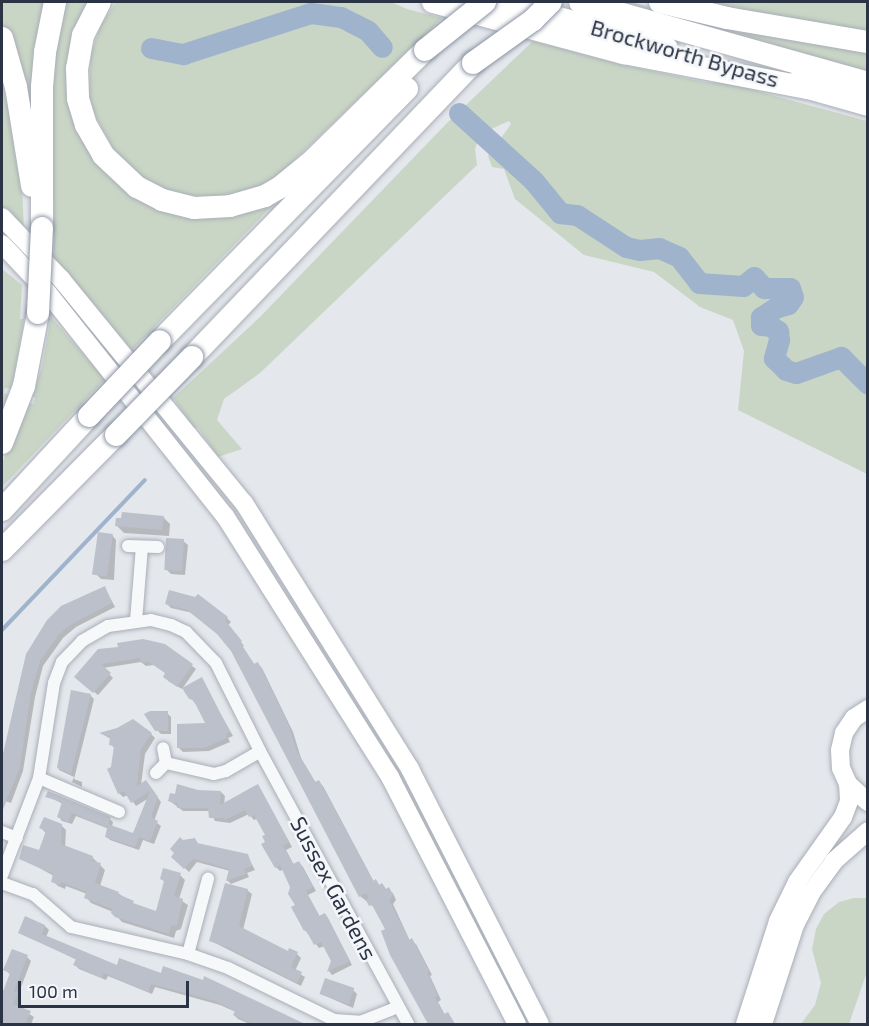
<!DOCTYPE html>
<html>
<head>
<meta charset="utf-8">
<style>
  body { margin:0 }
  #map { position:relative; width:869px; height:1026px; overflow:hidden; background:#e4e7ec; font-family:"Exo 2",sans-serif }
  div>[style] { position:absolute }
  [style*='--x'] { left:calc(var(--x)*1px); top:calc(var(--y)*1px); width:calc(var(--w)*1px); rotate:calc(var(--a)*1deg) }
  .green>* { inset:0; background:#c9d6c5 }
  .shadow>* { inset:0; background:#0003 }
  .stream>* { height:4px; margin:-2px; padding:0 2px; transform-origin:2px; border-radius:2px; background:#9fb4cc }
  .river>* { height:21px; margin:-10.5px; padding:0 10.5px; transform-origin:10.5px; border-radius:10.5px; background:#9fb4cc }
  .building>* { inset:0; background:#bbc0ca; transform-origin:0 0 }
  .roads { filter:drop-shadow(0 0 2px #a9aeb7) drop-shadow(0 0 2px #a9aeb7) }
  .street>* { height:12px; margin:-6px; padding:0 6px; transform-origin:6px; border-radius:6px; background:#f7f8fa }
  .secondary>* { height:18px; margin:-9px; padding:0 9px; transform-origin:9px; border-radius:9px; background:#fff }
  .highway>* { height:22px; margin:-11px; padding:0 11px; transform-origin:11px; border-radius:11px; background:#fff }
  .bridges { filter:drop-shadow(0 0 2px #8b94a3) drop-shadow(0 0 2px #8b94a3) }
  .highway-bridge>* { height:22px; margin:-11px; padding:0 11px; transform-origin:11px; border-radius:11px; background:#fff }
  span { translate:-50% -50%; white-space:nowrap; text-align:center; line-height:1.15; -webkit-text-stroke:5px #f4f6f9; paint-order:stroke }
  .street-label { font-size:22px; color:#2b3445 }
  .frame { position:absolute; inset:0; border:3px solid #2b3445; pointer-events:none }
  .scale { position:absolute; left:18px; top:981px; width:171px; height:27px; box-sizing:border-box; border:3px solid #2b3445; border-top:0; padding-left:8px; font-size:18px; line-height:21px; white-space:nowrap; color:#2b3445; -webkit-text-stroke:4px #f4f6f9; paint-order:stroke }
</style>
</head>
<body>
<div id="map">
  <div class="green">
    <i style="clip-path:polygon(2px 2px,46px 2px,33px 110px,26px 110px,2px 26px)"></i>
    <i style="clip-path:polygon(66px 2px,95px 2px,77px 120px,171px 209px,296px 181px,132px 350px,54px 259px,52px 78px)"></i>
    <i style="clip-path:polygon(116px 2px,391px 2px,407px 9px,442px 18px,280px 174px,257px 188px,226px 196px,196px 197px,165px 189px,143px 179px,114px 150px,95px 115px,89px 94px,91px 54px,100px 27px)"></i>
    <i style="clip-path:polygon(613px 2px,631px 2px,723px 25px,867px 51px,867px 74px)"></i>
    <i style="clip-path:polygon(693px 2px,867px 2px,867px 36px)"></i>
    <i style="clip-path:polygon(533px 41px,623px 65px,704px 82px,731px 84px,867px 121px,867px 474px,738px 410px,744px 351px,733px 320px,700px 307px,654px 272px,584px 255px,515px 199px,504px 169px,492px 167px,488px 156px,511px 124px,509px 121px,489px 130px,479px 126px,474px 131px,479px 137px,475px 149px,477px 165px,260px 373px,224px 399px,217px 420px,242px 449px,218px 457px,198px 428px,193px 427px,173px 398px,260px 317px,446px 124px)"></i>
    <i style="clip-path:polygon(2px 71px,10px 104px,22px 185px,24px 233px,2px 209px)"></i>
    <i style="clip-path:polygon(2px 269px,22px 285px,20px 319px,24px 319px,15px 372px,11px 389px,5px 388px,4px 393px,8px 395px,2px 413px)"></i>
    <i style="clip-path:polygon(51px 317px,105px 379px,2px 487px,2px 463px,29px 403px,33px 404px,35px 398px,32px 396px,42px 367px)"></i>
    <i style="clip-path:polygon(854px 898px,867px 898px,868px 969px,849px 1024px,801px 1024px,815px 1005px,821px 983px,812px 949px,816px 929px,824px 914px,839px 902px)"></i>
  </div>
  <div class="shadow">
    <i style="clip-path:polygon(163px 517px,170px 524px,169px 536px,124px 533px,117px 526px)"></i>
    <i style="clip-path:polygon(112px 535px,116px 540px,114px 580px,101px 579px,96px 574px)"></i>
    <i style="clip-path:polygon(183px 541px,188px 545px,185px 575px,171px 574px,166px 569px)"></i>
    <i style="clip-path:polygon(105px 588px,115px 607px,76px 627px,63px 638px,43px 666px,35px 697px,23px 771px,11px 803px,5px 801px,2px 810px,2px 769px,28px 655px)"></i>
    <i style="clip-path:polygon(167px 604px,227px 618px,231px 622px,228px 625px,244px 646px,242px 647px,255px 665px,258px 664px,262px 668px,293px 732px,301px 758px,316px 783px,319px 782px,323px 786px,374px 882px,393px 893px,396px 900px,393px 904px,410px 941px,416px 944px,432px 975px,430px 976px,441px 1000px,438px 1002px,445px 1015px,448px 1013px,455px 1024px,460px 1024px,429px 1024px,391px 955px,387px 930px,376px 909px,360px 896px,232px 650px,221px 636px,193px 613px,171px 608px)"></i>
    <i style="clip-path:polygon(165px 645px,196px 669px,182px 689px,168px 681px,167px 673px,154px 665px,146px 666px,141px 662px,103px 668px,113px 678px,98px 695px,80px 681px,98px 651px)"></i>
    <i style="clip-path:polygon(201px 679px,233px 736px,228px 738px,230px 742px,209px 751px,183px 752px,179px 748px,208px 724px,195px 701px,190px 699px)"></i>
    <i style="clip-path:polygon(72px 692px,90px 695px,94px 699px,74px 779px,82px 782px,82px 787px,72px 782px,74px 777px,59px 770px)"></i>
    <i style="clip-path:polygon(167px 713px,171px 717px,171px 734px,161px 734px,157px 730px)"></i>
    <i style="clip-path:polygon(118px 730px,151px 734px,155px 738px,145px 754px,141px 785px,149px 786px,161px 802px,154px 821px,161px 826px,154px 844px,143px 840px,139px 850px,110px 840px,106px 836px,109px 829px,76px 816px,72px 824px,62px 821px,59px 817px,63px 804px,47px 796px,110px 819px,113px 822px,112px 827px,134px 835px,149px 798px,136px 806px,128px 795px,123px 797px,119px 793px,112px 768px,115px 749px,111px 744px,111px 739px,102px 734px)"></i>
    <i style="clip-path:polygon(261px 790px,292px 847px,286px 850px,294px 865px,299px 863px,303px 867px,316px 891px,308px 895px,320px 917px,325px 914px,328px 918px,352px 965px,332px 975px,329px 971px,332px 961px,325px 946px,319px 948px,305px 930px,292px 887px,284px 869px,280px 871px,276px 867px,267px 843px,267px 835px,258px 818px,254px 820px,249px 814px,230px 823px,215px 821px,210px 811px,183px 811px,170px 801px,176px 796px,197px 791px,221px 792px,225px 796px,224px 805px)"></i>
    <i style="clip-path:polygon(61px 825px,66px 830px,65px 848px,93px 858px,105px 870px,100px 886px,118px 893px,138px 907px,157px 913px,165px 882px,162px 879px,180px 875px,185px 880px,179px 899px,188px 905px,181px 929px,176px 931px,174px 938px,122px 922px,113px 912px,91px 903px,86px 897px,87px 894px,66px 886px,65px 889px,58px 886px,53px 881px,54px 876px,21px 858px,40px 852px,46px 833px,41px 828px)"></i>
    <i style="clip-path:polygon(195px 839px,199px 845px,247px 855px,255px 870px,247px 873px,249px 877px,231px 884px,227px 880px,230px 871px,197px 862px,189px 872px,173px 857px,183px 841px)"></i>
    <i style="clip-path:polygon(247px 890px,252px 894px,243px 930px,289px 953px,297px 954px,301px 958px,295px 971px,305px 977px,301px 986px,211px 941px)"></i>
    <i style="clip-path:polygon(45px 926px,49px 930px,46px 937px,118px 967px,304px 1024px,250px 1024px,238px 1019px,234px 1015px,236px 1012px,220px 1005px,155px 987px,152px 994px,108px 976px,106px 980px,79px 969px,75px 965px,77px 960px,19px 932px)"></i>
    <i style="clip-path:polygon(27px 957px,31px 961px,18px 995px,21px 998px,18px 1007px,34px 1017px,31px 1024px,2px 1024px,2px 997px,11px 975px,5px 970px)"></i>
    <i style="clip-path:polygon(353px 990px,357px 994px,353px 1008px,321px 994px)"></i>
  </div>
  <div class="stream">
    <i style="--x:2;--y:630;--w:207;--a:-46.4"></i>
  </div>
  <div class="river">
    <i style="--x:151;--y:48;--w:33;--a:11"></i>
    <i style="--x:183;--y:54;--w:134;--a:-17.8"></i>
    <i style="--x:311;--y:13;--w:30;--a:8"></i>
    <i style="--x:341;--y:17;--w:30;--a:27"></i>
    <i style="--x:368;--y:31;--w:21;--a:49"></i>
    <i style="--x:459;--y:113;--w:100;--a:42.2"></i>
    <i style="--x:533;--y:180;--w:43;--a:50.7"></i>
    <i style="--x:560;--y:213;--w:17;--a:7"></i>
    <i style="--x:577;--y:215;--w:59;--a:33.1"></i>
    <i style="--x:626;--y:247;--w:14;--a:12"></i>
    <i style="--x:640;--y:250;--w:19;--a:-6"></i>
    <i style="--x:659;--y:248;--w:22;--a:24"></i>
    <i style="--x:679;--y:257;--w:33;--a:52"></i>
    <i style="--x:699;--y:283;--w:44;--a:3.9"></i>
    <i style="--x:743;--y:286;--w:14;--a:-39"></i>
    <i style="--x:754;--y:277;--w:15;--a:48"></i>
    <i style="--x:764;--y:288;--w:26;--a:0"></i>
    <i style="--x:790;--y:288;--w:9;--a:72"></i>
    <i style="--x:793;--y:297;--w:9;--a:126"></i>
    <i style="--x:788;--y:304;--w:14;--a:163"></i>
    <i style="--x:775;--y:308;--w:17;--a:147"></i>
    <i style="--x:761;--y:317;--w:8;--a:90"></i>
    <i style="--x:761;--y:325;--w:10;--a:6"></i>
    <i style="--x:771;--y:326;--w:9;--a:36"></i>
    <i style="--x:778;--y:331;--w:9;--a:84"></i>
    <i style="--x:779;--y:340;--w:19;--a:106"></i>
    <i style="--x:774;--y:358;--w:17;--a:45"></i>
    <i style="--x:786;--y:370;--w:10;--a:17"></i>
    <i style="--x:796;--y:373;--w:48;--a:-19.6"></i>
    <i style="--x:841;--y:357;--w:38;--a:45"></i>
  </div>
  <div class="building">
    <i style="clip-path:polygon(122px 512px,164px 516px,162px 530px,115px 526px,116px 518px,121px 518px)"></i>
    <i style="left:98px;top:532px;width:15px;height:43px;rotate:8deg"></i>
    <i style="left:166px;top:538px;width:18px;height:32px;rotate:3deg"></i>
    <i style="clip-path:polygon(105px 586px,112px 603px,72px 624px,59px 634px,40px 661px,31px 692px,20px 767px,2px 812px,2px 758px,26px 654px,47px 620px,61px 606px)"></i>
    <i style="clip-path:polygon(169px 590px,195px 597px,198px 594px,228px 617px,225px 620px,242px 641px,240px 642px,254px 664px,258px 662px,289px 726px,297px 752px,315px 782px,319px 780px,373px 881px,376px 879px,379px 885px,382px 883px,386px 889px,389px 887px,393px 895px,389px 900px,409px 940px,412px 938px,429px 971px,427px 972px,438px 996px,435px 997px,444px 1014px,448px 1012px,455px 1024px,428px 1024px,390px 955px,381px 931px,385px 929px,372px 905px,369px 906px,366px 900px,369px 898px,366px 893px,359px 897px,231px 651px,217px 634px,187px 610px,165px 604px)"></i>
    <i style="clip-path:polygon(143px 639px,165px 644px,193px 664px,177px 687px,163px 677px,165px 673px,149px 662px,141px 663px,140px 658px,101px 664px,111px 673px,93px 693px,74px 677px,98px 649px,118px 647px,117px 643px)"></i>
    <i style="clip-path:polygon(202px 677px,230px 732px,226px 734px,227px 738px,204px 748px,177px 748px,177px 724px,205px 723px,196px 705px,191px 698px,189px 699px,182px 688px)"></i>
    <i style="clip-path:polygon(71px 690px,91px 694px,71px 774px,57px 768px)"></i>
    <i style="clip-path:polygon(150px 711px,168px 711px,168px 731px,155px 731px,144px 714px)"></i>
    <i style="clip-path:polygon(133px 719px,152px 733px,141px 749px,137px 786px,146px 780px,158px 797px,151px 817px,158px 821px,150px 841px,139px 837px,135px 847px,105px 837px,108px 824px,133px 833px,150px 791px,131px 803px,124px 791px,118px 794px,107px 769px,111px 767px,114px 746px,109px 745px,110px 737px,99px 733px,117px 728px)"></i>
    <i style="clip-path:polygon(177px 784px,198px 790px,221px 791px,220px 805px,258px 784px,289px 842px,283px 846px,293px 864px,299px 861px,313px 887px,306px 891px,319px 916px,325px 913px,350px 961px,327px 972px,331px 961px,321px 942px,314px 945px,306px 930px,304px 931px,291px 907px,295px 905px,288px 894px,290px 887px,280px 865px,275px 868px,261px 844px,265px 842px,262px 836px,265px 835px,254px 815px,249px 817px,245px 810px,225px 820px,224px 818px,209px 818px,208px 808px,177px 808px,178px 804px,168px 801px,170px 793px,175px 794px)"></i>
    <i style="clip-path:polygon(48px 791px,111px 817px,107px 827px,72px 813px,68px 822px,57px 817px,62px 802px,45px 797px)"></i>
    <i style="clip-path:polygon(44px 817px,62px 824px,61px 844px,93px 856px,92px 861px,101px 863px,95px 883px,119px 892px,118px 894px,134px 901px,133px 903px,156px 911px,164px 881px,160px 879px,163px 868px,181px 873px,174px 896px,183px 899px,177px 925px,171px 926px,169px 934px,115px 917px,111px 913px,112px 909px,84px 898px,86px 892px,61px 882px,60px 885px,51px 882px,53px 874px,19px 859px,23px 845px,39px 850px,46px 831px,39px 828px)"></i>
    <i style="clip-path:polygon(180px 837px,183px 840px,195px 838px,197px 843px,248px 854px,252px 866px,244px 869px,246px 874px,226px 881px,229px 869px,216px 865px,193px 859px,184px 869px,171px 857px,174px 853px,170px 849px)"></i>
    <i style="clip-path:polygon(225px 883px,248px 889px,239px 926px,288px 951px,289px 948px,298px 952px,291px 967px,302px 972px,297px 983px,229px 948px,209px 941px)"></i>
    <i style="clip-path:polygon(25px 916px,45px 925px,42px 934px,117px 965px,119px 958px,161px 973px,163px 966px,203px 980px,204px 976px,305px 1024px,253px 1024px,233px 1015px,235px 1011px,215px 1001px,151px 984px,148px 992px,104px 973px,102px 978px,73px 965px,76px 959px,18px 933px)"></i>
    <i style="clip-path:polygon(12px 949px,28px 955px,14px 991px,18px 993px,13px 1004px,31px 1011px,25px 1024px,2px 1024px,2px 994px,10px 973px,3px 970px)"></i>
    <i style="left:325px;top:978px;width:31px;height:17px;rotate:19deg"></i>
  </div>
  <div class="roads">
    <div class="street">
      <i style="--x:128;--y:546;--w:30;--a:2"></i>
      <i style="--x:136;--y:621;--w:74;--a:-85.4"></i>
      <i style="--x:166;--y:763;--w:49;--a:12.9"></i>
      <i style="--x:214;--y:774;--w:12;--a:-14"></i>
      <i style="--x:226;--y:771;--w:39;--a:-30"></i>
      <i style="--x:156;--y:773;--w:14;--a:-45"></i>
      <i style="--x:166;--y:763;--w:15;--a:-101"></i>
      <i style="--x:39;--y:778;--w:87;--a:23"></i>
      <i style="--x:2;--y:832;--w:16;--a:22"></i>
      <i style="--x:2;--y:875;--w:104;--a:-69.1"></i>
      <i style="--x:39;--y:778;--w:96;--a:-81"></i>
      <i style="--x:54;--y:683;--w:22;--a:-69"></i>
      <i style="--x:62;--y:662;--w:29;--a:-46"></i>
      <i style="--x:82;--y:641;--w:30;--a:-30"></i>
      <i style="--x:108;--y:626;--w:43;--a:-7.9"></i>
      <i style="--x:151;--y:620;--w:21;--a:14"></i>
      <i style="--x:171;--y:625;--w:17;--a:25"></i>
      <i style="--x:186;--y:632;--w:43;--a:45.9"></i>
      <i style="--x:216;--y:663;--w:98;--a:63.4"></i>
      <i style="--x:260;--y:751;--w:311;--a:61.5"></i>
      <i style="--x:2;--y:883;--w:33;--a:20"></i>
      <i style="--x:33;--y:894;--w:50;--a:41"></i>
      <i style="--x:71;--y:927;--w:120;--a:13"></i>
      <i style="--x:188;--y:954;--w:42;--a:19.3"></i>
      <i style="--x:228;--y:968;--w:118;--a:26.1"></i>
      <i style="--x:334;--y:1020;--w:26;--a:4"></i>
      <i style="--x:360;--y:1022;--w:41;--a:-21.5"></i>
      <i style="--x:188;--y:954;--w:78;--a:-75.1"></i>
    </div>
    <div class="secondary">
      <i style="--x:2;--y:217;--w:86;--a:46.4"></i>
      <i style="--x:61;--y:279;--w:289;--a:50.8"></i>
      <i style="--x:244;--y:503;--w:314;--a:58"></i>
      <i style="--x:410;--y:769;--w:286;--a:63"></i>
      <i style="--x:2;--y:244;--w:67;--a:46.8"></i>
      <i style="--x:48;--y:293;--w:285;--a:51.6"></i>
      <i style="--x:225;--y:516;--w:309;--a:57.7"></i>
      <i style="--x:390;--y:777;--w:278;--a:62.8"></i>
      <i style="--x:868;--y:709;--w:17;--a:147"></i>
      <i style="--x:854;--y:718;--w:18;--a:124"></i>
      <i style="--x:844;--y:733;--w:17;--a:103"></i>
      <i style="--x:840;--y:750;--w:18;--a:87"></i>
      <i style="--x:841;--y:768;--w:17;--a:66"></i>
      <i style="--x:848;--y:784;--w:27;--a:42"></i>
      <i style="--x:745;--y:1024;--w:108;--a:-72.2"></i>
      <i style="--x:778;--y:921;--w:43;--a:-64"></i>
      <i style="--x:797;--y:882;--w:80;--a:-54.7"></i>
      <i style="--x:843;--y:817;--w:17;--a:-69"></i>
      <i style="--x:849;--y:801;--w:17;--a:-93"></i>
      <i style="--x:763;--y:1024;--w:104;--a:-72.1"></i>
      <i style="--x:795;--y:925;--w:36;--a:-63"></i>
      <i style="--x:811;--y:893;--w:39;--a:-54"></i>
      <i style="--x:834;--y:861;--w:45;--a:-41.4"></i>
    </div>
    <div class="highway">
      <i style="--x:100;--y:2;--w:37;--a:117"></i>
      <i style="--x:83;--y:35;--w:34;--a:100"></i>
      <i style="--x:77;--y:68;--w:31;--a:88"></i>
      <i style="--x:78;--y:99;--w:27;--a:73"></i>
      <i style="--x:86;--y:125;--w:34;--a:60"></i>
      <i style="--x:103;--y:155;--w:47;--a:43.3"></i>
      <i style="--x:137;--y:187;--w:28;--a:27"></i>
      <i style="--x:162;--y:200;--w:33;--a:14"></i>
      <i style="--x:194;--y:208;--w:36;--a:-3"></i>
      <i style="--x:230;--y:206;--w:36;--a:-16"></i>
      <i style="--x:265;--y:196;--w:16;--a:-30"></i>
      <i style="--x:279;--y:188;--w:38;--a:-39"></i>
      <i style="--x:309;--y:164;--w:163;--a:-44.5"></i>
      <i style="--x:433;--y:2;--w:198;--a:15"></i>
      <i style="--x:624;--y:53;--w:187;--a:10.8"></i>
      <i style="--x:502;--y:2;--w:171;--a:15.6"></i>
      <i style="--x:580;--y:2;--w:299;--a:15.7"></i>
      <i style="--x:660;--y:2;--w:69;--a:13.4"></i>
      <i style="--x:727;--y:18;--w:143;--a:9.7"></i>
      <i style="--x:2;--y:38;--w:51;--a:74.1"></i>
      <i style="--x:16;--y:87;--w:100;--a:80.8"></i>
      <i style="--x:794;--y:84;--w:77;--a:15.8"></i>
      <i style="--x:42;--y:228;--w:141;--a:-90"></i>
      <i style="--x:42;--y:87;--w:35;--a:-85"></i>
      <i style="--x:45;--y:52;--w:51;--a:-78.7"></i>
      <i style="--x:160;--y:341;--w:353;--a:-45.6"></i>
      <i style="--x:192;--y:357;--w:407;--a:-46.3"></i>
      <i style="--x:2;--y:443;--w:61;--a:-68.9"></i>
      <i style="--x:24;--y:386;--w:74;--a:-79.1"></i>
      <i style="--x:2;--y:510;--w:128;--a:-47.2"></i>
      <i style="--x:2;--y:550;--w:162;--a:-45.3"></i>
    </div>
  </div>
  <div class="bridges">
    <div class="highway-bridge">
      <i style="--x:425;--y:50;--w:77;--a:-38.7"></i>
      <i style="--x:473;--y:63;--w:74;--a:-35.6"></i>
      <i style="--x:533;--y:20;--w:25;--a:-45"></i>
      <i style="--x:38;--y:313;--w:85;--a:-87.3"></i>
      <i style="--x:89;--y:416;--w:103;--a:-46.6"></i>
      <i style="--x:116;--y:435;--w:109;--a:-45.7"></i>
    </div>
  </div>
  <div class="street-label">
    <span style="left:685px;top:53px;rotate:16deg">Brockworth Bypass</span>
    <span style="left:334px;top:888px;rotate:62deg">Sussex Gardens</span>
  </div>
  <div class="frame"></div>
  <div class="scale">100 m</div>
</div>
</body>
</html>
